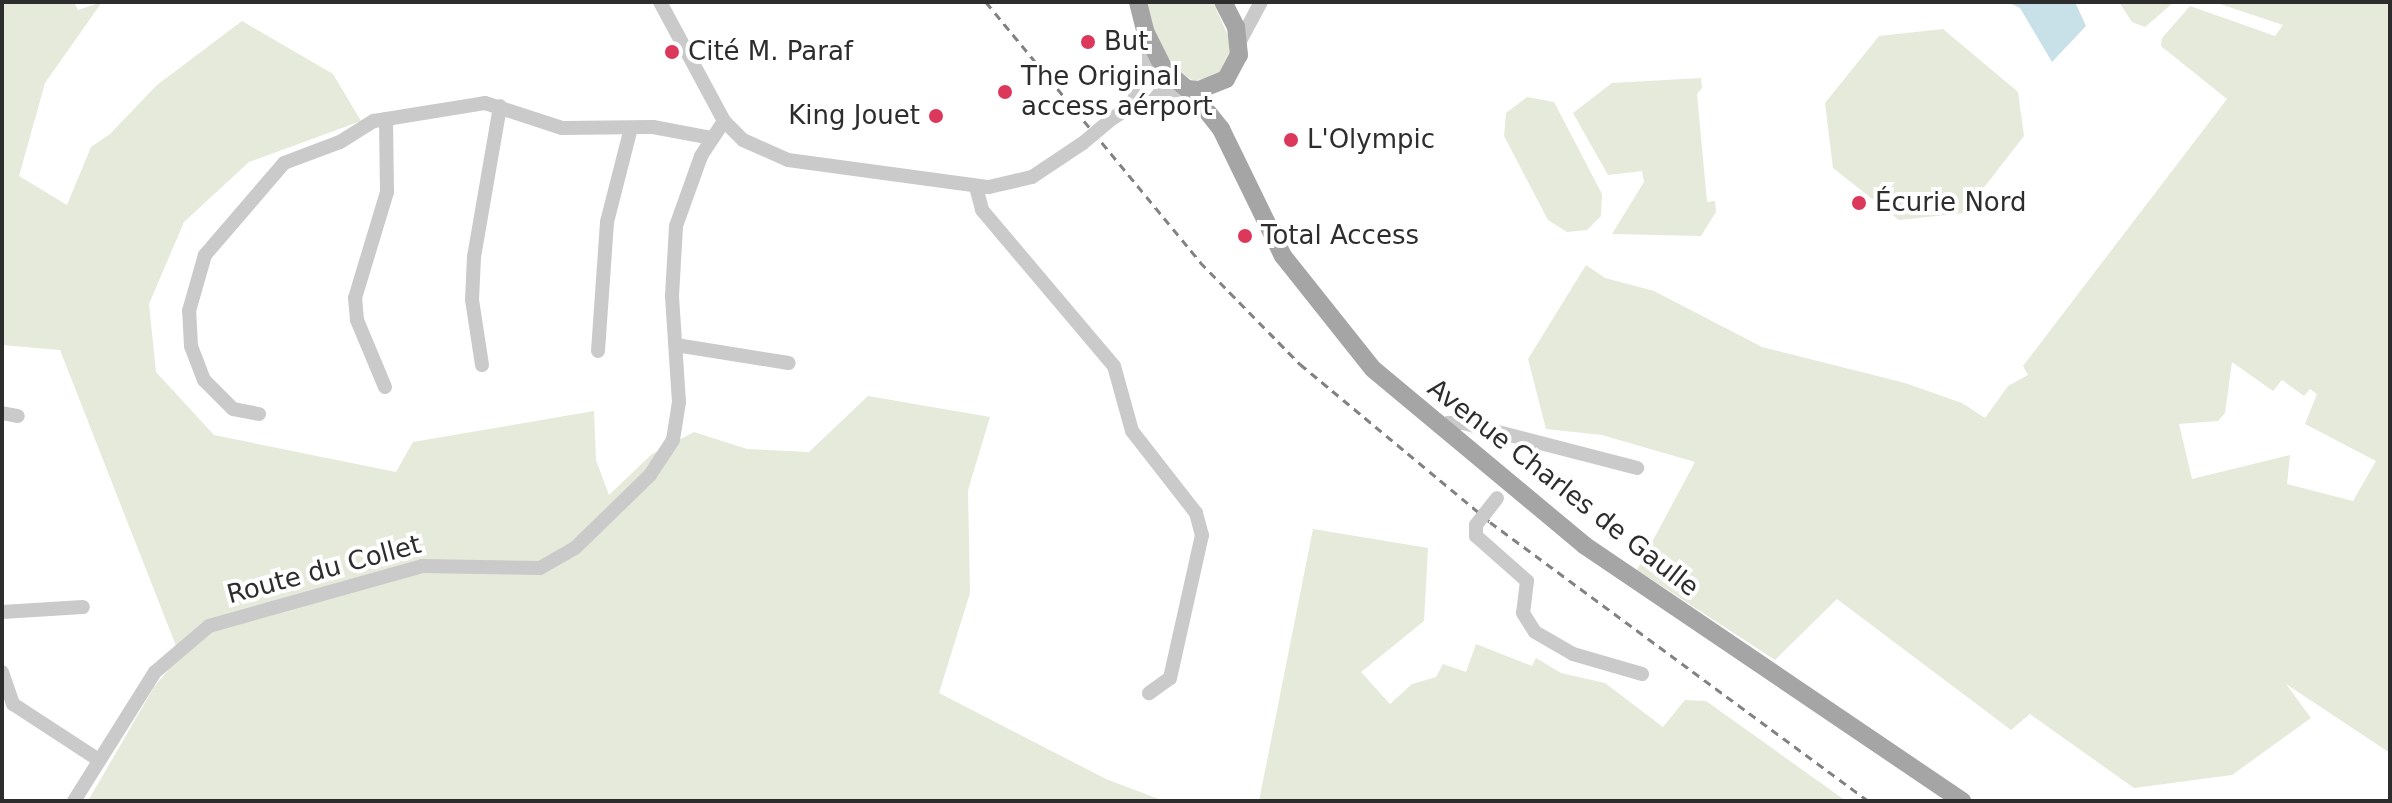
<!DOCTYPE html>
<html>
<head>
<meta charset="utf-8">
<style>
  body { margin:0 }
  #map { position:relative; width:2392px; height:803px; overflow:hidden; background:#fff; font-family:"DejaVu Sans",sans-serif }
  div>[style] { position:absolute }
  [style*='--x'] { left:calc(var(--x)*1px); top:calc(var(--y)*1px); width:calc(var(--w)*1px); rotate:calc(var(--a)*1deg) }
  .green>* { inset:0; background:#e5eadb }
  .water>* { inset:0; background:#c8e1e9 }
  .minor>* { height:14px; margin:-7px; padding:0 7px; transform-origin:7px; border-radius:7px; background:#cacaca }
  .major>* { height:18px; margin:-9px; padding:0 9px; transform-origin:9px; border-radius:9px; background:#a5a5a5 }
  .rail>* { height:3px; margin-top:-1.5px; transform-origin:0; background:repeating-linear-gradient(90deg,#828282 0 8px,transparent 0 14px) }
  .minor-bridge>* { height:14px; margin:-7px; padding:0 7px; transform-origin:7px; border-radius:7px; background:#cacaca }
  .dots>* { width:22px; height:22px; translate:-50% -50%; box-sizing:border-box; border:4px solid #fff; border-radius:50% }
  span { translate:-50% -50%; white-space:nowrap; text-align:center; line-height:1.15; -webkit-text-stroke:8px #fff; paint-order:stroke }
  .poi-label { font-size:26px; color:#2d2d2d }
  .left { translate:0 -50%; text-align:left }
  .right { translate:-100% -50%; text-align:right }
  .street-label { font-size:26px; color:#2d2d2d }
  .frame { position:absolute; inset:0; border:4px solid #2d2d2d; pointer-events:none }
</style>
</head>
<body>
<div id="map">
  <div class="green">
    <i style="clip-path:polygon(2px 2px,74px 2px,78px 10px,102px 2px,45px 83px,19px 176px,67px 205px,91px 147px,110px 134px,157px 85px,242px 21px,333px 74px,361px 121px,249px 162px,184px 222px,149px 304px,156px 372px,214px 435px,396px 472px,413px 442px,594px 411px,596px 460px,609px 495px,652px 454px,694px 432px,747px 449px,809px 452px,868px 396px,990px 417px,968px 490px,970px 593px,939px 693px,1106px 779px,1164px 801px,88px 801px,154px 687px,180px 656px,60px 350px,2px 345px)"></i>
    <i style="clip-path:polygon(1147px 2px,1213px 2px,1233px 47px,1221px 74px,1194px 81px,1173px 69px,1147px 21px)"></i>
    <i style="clip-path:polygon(2119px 2px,2174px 2px,2145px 27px,2132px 22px)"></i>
    <i style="clip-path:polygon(evenodd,2214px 2px,2390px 2px,2390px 753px,2286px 684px,2311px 718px,2232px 775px,2134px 788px,2030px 714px,2011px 730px,1837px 599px,1775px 660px,1637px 570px,1695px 462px,1602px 435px,1546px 429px,1528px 359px,1586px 265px,1605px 278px,1654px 291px,1762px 347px,1905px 383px,1962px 403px,1985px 418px,2008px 386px,2028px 375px,2023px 366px,2227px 99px,2161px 46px,2162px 38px,2190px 6px,2275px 36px,2283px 25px,2214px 2px,2232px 362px,2273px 391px,2282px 380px,2304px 396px,2310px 389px,2317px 394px,2305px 424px,2376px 461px,2353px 501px,2287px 484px,2290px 455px,2192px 479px,2179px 424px,2218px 421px,2225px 413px,2232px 362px)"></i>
    <i style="clip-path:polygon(1943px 29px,2018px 92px,2024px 136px,1964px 213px,1899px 220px,1833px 168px,1825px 103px,1879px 36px)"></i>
    <i style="clip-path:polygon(1701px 78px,1702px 88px,1697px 94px,1707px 202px,1715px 201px,1716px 212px,1701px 236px,1612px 234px,1644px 182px,1642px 171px,1608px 175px,1573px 113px,1612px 83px)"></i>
    <i style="clip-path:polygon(1527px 97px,1554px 102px,1602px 194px,1601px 216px,1587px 230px,1567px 232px,1548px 220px,1504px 136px,1506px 113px)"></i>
    <i style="clip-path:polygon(1313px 529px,1428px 548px,1424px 621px,1361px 672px,1390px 704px,1412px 684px,1436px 677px,1443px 664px,1466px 672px,1476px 644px,1532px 666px,1536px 658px,1561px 673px,1605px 683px,1663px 727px,1685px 700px,1706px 701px,1846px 801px,1259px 801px)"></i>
  </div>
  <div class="water">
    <i style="clip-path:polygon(2007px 2px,2075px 2px,2086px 26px,2052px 62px,2020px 8px)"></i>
  </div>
  <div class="minor">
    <i style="--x:660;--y:2;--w:135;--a:61.7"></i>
    <i style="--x:724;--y:121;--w:27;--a:45"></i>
    <i style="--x:743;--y:140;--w:49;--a:24"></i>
    <i style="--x:788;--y:160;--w:203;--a:7.7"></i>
    <i style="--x:989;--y:187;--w:44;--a:-13.1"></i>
    <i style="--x:1032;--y:177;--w:61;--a:-33.7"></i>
    <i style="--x:1240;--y:41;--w:44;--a:-61.7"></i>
    <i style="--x:1132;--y:103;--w:37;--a:-63"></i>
    <i style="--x:1149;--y:70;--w:26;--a:-90"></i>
    <i style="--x:1113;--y:118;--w:46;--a:-32.7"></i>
    <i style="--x:1152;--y:93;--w:35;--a:-7"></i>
    <i style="--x:976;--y:187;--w:24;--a:75"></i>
    <i style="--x:982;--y:210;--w:204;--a:49.8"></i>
    <i style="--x:1114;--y:366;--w:67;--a:74.5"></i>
    <i style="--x:1132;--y:431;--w:104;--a:52"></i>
    <i style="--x:1196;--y:513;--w:23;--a:75"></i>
    <i style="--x:1202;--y:535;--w:147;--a:102.6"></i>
    <i style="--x:1170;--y:678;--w:26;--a:144"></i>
    <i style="--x:676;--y:345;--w:114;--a:9.1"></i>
    <i style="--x:598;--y:351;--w:129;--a:-86"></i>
    <i style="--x:607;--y:222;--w:97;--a:-75.7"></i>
    <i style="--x:482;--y:365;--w:66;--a:-98.7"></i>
    <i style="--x:472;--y:300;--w:43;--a:-87.3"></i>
    <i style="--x:474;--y:257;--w:153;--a:-80.2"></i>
    <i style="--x:385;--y:387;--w:73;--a:-112.7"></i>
    <i style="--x:357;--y:320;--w:22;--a:-95"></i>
    <i style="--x:355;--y:298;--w:111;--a:-73.2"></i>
    <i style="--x:387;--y:192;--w:73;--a:-90.8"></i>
    <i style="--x:2;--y:413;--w:16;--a:11"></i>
    <i style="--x:259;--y:414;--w:26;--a:-169"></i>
    <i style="--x:233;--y:409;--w:41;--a:-135"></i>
    <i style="--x:204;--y:380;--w:36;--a:-111"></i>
    <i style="--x:191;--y:346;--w:35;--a:-93"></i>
    <i style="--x:189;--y:311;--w:58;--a:-74.1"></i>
    <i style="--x:205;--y:255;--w:121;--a:-49.3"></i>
    <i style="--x:284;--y:163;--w:60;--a:-20.6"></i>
    <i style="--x:340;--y:142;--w:40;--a:-32"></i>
    <i style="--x:374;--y:121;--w:112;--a:-9.2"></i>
    <i style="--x:485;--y:103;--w:81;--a:18"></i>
    <i style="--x:562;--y:128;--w:91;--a:-0.6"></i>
    <i style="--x:653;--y:127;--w:59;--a:10.7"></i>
    <i style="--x:1443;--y:429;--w:8;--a:-50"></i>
    <i style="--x:1448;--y:423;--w:15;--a:0"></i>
    <i style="--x:1463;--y:423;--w:180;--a:14.5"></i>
    <i style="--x:1476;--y:525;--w:11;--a:90"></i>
    <i style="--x:1476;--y:536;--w:68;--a:41.4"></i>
    <i style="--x:1527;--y:581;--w:32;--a:97"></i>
    <i style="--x:1523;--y:613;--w:22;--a:58"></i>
    <i style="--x:1535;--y:632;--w:44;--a:30.1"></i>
    <i style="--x:1573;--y:654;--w:72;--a:16.2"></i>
    <i style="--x:2;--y:612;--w:81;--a:-3.5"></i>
    <i style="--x:2;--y:672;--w:34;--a:71"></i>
    <i style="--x:13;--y:704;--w:103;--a:33.1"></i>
    <i style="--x:74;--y:801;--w:152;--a:-57.9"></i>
    <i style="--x:155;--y:672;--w:71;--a:-40.4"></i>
    <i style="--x:209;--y:626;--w:221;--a:-15.7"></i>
    <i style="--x:422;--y:566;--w:118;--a:1"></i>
    <i style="--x:540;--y:568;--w:40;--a:-29.7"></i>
    <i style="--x:575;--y:548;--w:105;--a:-44.2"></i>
    <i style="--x:650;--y:475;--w:42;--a:-56.7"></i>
    <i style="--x:673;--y:440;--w:38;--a:-81"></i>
    <i style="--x:679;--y:402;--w:106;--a:-93.8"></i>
    <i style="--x:672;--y:296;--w:70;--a:-86.7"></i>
    <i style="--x:676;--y:226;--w:74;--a:-70.3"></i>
    <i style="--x:701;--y:156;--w:42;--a:-56.7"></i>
  </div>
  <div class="major">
    <i style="--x:1138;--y:2;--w:30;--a:76"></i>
    <i style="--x:1145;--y:31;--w:45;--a:63.4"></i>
    <i style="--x:1165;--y:71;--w:28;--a:39"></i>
    <i style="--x:1187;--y:89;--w:12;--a:5"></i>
    <i style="--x:1199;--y:90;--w:29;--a:-22"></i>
    <i style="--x:1226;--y:79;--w:27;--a:-62"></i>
    <i style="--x:1239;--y:55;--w:28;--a:-96"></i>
    <i style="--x:1236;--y:27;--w:28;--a:-117"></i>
    <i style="--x:1190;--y:90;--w:50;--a:51.5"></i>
    <i style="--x:1221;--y:129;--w:141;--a:64"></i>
    <i style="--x:1283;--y:256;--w:144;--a:51.5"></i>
    <i style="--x:1373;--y:369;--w:275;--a:39.8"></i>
    <i style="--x:1584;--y:545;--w:457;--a:34.1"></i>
  </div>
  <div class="rail">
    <i style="--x:986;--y:2;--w:337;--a:50.5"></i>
    <i style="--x:1200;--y:262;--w:143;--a:45.6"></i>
    <i style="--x:1300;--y:364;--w:247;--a:39.7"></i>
    <i style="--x:1490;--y:522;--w:470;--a:36.4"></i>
  </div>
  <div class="minor-bridge">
    <i style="--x:1083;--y:143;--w:39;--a:-40"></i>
    <i style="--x:1476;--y:525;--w:34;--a:-52"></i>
  </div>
  <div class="dots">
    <i style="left:1088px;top:42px;background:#db385b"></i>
    <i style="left:672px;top:52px;background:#db385b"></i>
    <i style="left:1005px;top:92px;background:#db385b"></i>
    <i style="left:936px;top:116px;background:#db385b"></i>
    <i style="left:1291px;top:140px;background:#db385b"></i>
    <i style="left:1859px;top:203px;background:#db385b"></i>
    <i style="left:1245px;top:236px;background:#db385b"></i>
  </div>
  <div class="poi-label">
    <span class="left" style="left:1104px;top:42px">But</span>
    <span class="left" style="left:688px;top:52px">Cité M. Paraf</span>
    <span class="left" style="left:1021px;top:92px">The Original<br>access aérport</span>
    <span class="right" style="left:920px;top:116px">King Jouet</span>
    <span class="left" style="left:1307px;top:140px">L'Olympic</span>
    <span class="left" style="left:1875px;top:203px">Écurie Nord</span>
    <span class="left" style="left:1261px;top:236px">Total Access</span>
  </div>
  <div class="street-label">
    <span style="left:1563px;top:488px;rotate:38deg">Avenue Charles de Gaulle</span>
    <span style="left:324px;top:570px;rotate:-15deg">Route du Collet</span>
  </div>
  <div class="frame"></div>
</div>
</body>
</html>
